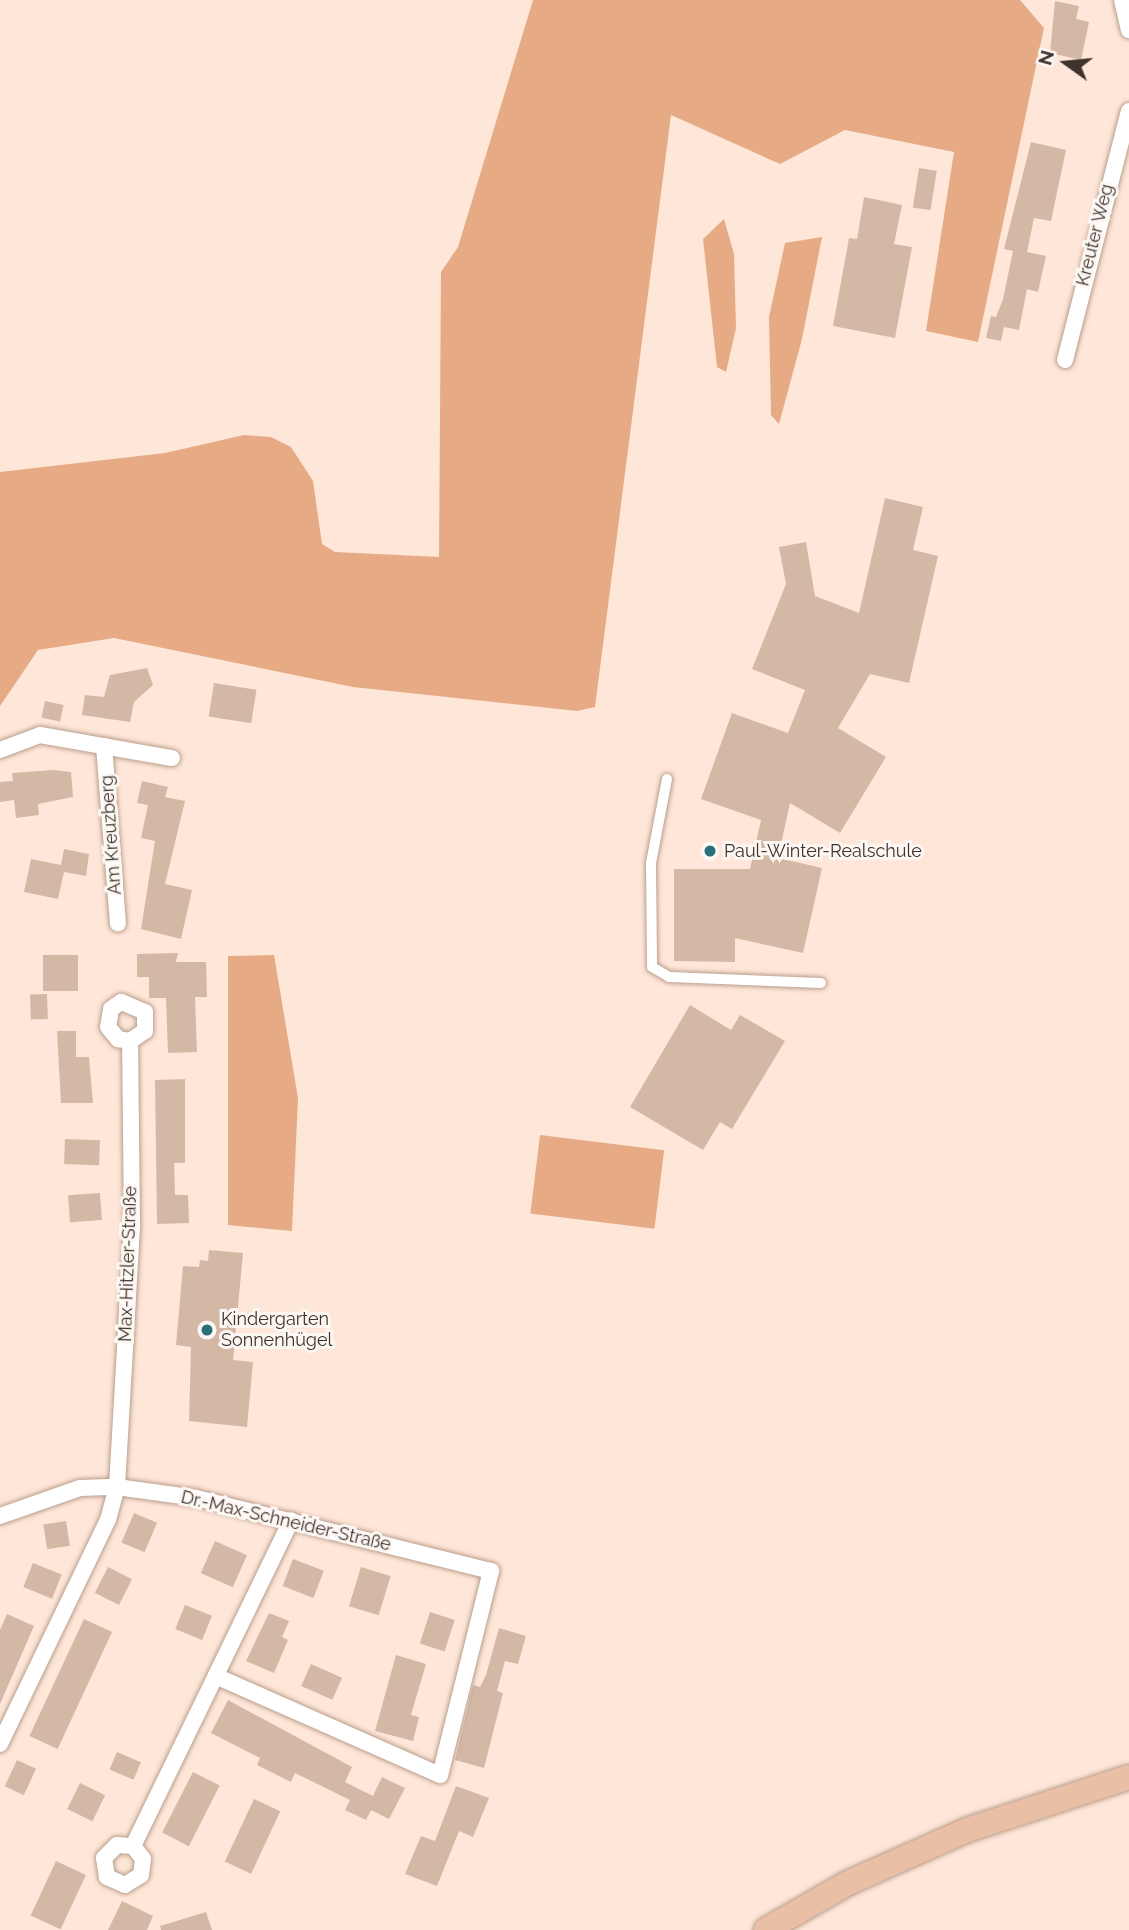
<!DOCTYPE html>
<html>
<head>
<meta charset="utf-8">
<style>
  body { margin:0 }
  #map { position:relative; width:1129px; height:1930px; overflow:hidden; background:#fee6d8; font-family:Raleway,sans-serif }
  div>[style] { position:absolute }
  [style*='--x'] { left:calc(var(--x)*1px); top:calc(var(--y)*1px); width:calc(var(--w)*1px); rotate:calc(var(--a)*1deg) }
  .green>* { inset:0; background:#e6ab85; transform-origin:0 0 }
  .building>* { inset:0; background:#d4b8a6; transform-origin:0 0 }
  .roads { filter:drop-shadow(0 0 2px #b99e8c) drop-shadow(0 0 2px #b99e8c) }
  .pedestrian>* { height:10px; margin:-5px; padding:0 5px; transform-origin:5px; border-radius:5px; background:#fff }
  .minor>* { height:16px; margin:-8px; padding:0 8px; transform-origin:8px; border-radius:8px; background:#fff }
  .primary>* { height:24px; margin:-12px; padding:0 12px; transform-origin:12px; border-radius:12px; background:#e9c0a6 }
  .dots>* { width:19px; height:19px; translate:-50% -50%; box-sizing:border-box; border:4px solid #fdf7f4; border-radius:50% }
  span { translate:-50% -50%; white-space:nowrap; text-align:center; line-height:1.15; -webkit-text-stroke:6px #fdf7f4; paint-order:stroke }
  .street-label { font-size:18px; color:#3e332c }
  .poi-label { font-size:18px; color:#3e332c }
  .left { translate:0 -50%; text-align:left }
  .north { position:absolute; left:1031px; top:28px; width:70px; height:70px; -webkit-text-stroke:5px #fdf7f4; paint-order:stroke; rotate:285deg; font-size:19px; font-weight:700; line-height:28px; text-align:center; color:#3e332c }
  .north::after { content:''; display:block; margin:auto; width:24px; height:32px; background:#3e332c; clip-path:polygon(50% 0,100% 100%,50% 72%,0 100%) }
</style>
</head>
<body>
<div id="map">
  <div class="green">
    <i style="clip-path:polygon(533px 0,1020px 0,1044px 28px,978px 342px,926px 331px,954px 152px,845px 130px,780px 164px,671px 115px,595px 707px,577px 711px,353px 687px,114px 638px,38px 650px,0 706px,0 472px,165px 453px,244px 435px,271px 437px,291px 447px,313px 481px,322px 544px,335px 552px,439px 557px,441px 272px,458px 247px)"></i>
    <i style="clip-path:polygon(724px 219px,734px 254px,736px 328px,726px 372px,717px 367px,703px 239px)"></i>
    <i style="clip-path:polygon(822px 237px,802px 339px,779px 424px,771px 415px,769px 317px,785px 243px)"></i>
    <i style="clip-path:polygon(274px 955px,298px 1098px,292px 1231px,228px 1225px,228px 956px)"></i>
    <i style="left:540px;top:1135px;width:125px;height:79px;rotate:7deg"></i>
  </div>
  <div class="building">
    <i style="clip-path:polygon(1055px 1px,1079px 6px,1076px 19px,1089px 22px,1081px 60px,1050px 53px)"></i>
    <i style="clip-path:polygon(1031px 142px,1066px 150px,1051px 221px,1034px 218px,1027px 252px,1046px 256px,1038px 292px,1027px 289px,1019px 330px,1004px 327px,1001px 341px,986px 338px,991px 316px,996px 317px,1003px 299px,1013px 251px,1004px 249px)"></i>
    <i style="left:919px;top:168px;width:18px;height:40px;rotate:9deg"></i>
    <i style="clip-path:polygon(864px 197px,902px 205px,894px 244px,912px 247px,895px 338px,833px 326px,849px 238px,857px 239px)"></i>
    <i style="clip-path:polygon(885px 498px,923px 507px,913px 550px,938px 556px,909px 683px,870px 674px,838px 728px,886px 757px,840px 833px,790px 803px,778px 858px,822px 868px,803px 953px,735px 938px,735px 962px,674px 961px,674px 869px,750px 869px,761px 820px,701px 799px,732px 713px,788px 733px,805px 690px,752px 669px,786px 584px,779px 547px,806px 542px,815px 596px,859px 613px)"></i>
    <i style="clip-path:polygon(147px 668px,153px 685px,134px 702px,130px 722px,82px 715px,85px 695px,104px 697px,110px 675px)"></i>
    <i style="left:214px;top:683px;width:43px;height:34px;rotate:9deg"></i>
    <i style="left:45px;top:701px;width:19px;height:17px;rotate:12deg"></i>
    <i style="clip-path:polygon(54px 770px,71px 772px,73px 797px,38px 804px,39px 815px,16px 818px,14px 800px,0 802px,0 782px,13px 781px,12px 773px)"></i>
    <i style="clip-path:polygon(142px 781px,168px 787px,165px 797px,185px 801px,165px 884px,192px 890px,181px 939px,141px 929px,155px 841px,141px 838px,148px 805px,137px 803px)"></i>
    <i style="clip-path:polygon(64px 849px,89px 854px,86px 876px,64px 872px,58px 899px,24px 892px,31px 859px,61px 865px)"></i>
    <i style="clip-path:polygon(178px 953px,176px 962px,206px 962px,207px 997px,195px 997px,197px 1052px,168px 1053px,166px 998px,149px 998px,149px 977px,137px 977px,137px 954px)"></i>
    <i style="left:43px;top:955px;width:35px;height:36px"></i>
    <i style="left:47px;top:994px;width:25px;height:17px;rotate:88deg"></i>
    <i style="clip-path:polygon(690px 1005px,731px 1030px,740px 1015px,785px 1041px,732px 1129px,720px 1122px,703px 1150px,630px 1107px)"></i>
    <i style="clip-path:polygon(57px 1031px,76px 1031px,76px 1057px,89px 1057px,93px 1103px,61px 1103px)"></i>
    <i style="clip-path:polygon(185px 1079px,185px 1163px,174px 1163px,175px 1195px,188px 1195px,189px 1223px,157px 1224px,155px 1080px)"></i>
    <i style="left:65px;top:1139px;width:35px;height:25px;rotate:2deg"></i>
    <i style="left:100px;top:1193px;width:27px;height:32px;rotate:86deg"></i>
    <i style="clip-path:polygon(209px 1250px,243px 1253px,233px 1360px,253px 1362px,247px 1427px,189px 1421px,191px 1347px,176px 1345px,183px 1266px,199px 1267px,200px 1260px,208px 1261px)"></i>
    <i style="left:134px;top:1513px;width:25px;height:32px;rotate:23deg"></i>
    <i style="left:66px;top:1521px;width:25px;height:23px;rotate:81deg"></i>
    <i style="left:215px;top:1541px;width:35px;height:35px;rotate:24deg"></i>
    <i style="left:293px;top:1559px;width:33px;height:29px;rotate:21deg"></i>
    <i style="left:33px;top:1563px;width:31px;height:26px;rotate:22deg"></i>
    <i style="left:108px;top:1567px;width:27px;height:29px;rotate:27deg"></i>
    <i style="left:361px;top:1567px;width:31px;height:41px;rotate:17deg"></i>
    <i style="left:185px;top:1605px;width:29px;height:26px;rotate:22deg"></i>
    <i style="left:430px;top:1612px;width:26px;height:33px;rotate:18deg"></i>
    <i style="clip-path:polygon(269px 1613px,289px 1621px,282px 1637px,288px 1640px,274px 1673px,246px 1661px)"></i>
    <i style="clip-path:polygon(7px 1614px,34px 1626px,0 1704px,0 1630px)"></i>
    <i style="left:84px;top:1619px;width:31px;height:129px;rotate:25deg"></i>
    <i style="clip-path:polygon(499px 1628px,526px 1636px,518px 1664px,505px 1661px,497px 1691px,503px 1693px,484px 1768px,455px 1760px,473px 1685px,480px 1687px,486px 1675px)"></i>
    <i style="clip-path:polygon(396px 1655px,426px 1664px,411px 1715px,419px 1717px,413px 1741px,375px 1731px)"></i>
    <i style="left:311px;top:1664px;width:34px;height:24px;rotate:24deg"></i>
    <i style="clip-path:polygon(228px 1700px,352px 1767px,345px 1782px,373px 1796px,382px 1777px,405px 1788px,389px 1819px,371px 1810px,366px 1820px,345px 1810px,350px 1800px,295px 1773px,291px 1782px,257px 1765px,260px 1758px,211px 1733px)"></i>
    <i style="left:117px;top:1752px;width:26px;height:19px;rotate:23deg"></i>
    <i style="left:17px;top:1760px;width:21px;height:29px;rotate:25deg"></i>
    <i style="left:193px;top:1772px;width:30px;height:68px;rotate:27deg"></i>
    <i style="left:80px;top:1783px;width:28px;height:29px;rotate:26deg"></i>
    <i style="clip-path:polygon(456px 1786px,489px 1798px,473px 1837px,459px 1831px,437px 1886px,405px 1874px,421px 1836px,435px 1841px)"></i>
    <i style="left:254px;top:1799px;width:29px;height:69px;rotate:25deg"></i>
    <i style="left:56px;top:1861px;width:33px;height:60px;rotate:25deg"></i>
    <i style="clip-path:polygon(122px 1901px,153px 1916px,147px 1930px,108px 1930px)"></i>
    <i style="clip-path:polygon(206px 1912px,212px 1930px,161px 1930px,160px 1926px)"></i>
  </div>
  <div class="roads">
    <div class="pedestrian">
      <i style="--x:667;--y:779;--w:86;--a:100.8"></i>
      <i style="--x:651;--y:863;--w:104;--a:89.4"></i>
      <i style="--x:652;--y:967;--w:20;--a:30"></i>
      <i style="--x:669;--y:977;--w:152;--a:2.3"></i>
    </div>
    <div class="minor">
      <i style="--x:1122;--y:0;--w:31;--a:77"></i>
      <i style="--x:1065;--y:360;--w:257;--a:-75.6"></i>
      <i style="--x:104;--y:746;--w:178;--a:85.5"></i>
      <i style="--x:0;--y:750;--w:43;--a:-20.6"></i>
      <i style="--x:40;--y:735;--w:134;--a:9.9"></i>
      <i style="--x:0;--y:1516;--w:85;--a:-19.3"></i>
      <i style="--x:80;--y:1488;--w:37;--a:-2"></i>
      <i style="--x:117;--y:1487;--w:80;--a:7.9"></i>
      <i style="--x:196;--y:1498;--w:304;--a:13.9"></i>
      <i style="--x:491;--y:1571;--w:210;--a:104"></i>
      <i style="--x:440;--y:1775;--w:245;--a:-156.2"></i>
      <i style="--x:0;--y:1744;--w:249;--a:-64.3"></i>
      <i style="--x:108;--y:1520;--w:34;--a:-75"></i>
      <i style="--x:117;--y:1487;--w:262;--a:-86.7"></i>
      <i style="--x:132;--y:1225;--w:184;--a:-90.6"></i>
      <i style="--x:130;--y:1041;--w:18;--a:-34"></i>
      <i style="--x:145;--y:1031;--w:19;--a:-90"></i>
      <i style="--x:145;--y:1012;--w:26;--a:-157"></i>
      <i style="--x:121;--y:1002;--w:12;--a:145"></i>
      <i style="--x:111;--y:1009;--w:18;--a:99"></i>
      <i style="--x:108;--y:1027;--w:16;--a:50"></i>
      <i style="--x:118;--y:1039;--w:12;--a:9"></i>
      <i style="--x:133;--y:1846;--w:16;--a:52"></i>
      <i style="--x:143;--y:1859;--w:16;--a:97"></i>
      <i style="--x:141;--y:1875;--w:19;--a:148"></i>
      <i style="--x:125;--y:1885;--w:20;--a:-156"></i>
      <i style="--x:107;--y:1877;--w:19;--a:-99"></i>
      <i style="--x:104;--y:1858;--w:18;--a:-45"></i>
      <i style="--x:117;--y:1845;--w:16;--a:4"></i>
      <i style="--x:133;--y:1846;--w:362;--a:-64.1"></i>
    </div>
    <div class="primary">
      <i style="--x:766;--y:1930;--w:95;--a:-29.8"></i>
      <i style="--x:848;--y:1883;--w:130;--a:-24"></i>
      <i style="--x:967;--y:1830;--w:170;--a:-18.1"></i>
    </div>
  </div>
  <div class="dots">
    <i style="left:710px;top:851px;background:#277079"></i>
    <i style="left:207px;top:1330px;background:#277079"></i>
  </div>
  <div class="street-label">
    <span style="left:1095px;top:235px;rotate:-76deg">Kreuter Weg</span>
    <span style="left:111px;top:835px;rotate:-94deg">Am Kreuzberg</span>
    <span style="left:128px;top:1264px;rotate:-88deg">Max-Hitzler-Straße</span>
    <span style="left:286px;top:1521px;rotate:13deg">Dr.-Max-Schneider-Straße</span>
  </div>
  <div class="poi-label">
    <span class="left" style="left:724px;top:851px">Paul-Winter-Realschule</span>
    <span class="left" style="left:221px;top:1330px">Kindergarten<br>Sonnenhügel</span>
  </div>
  <div class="north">N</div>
</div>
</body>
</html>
